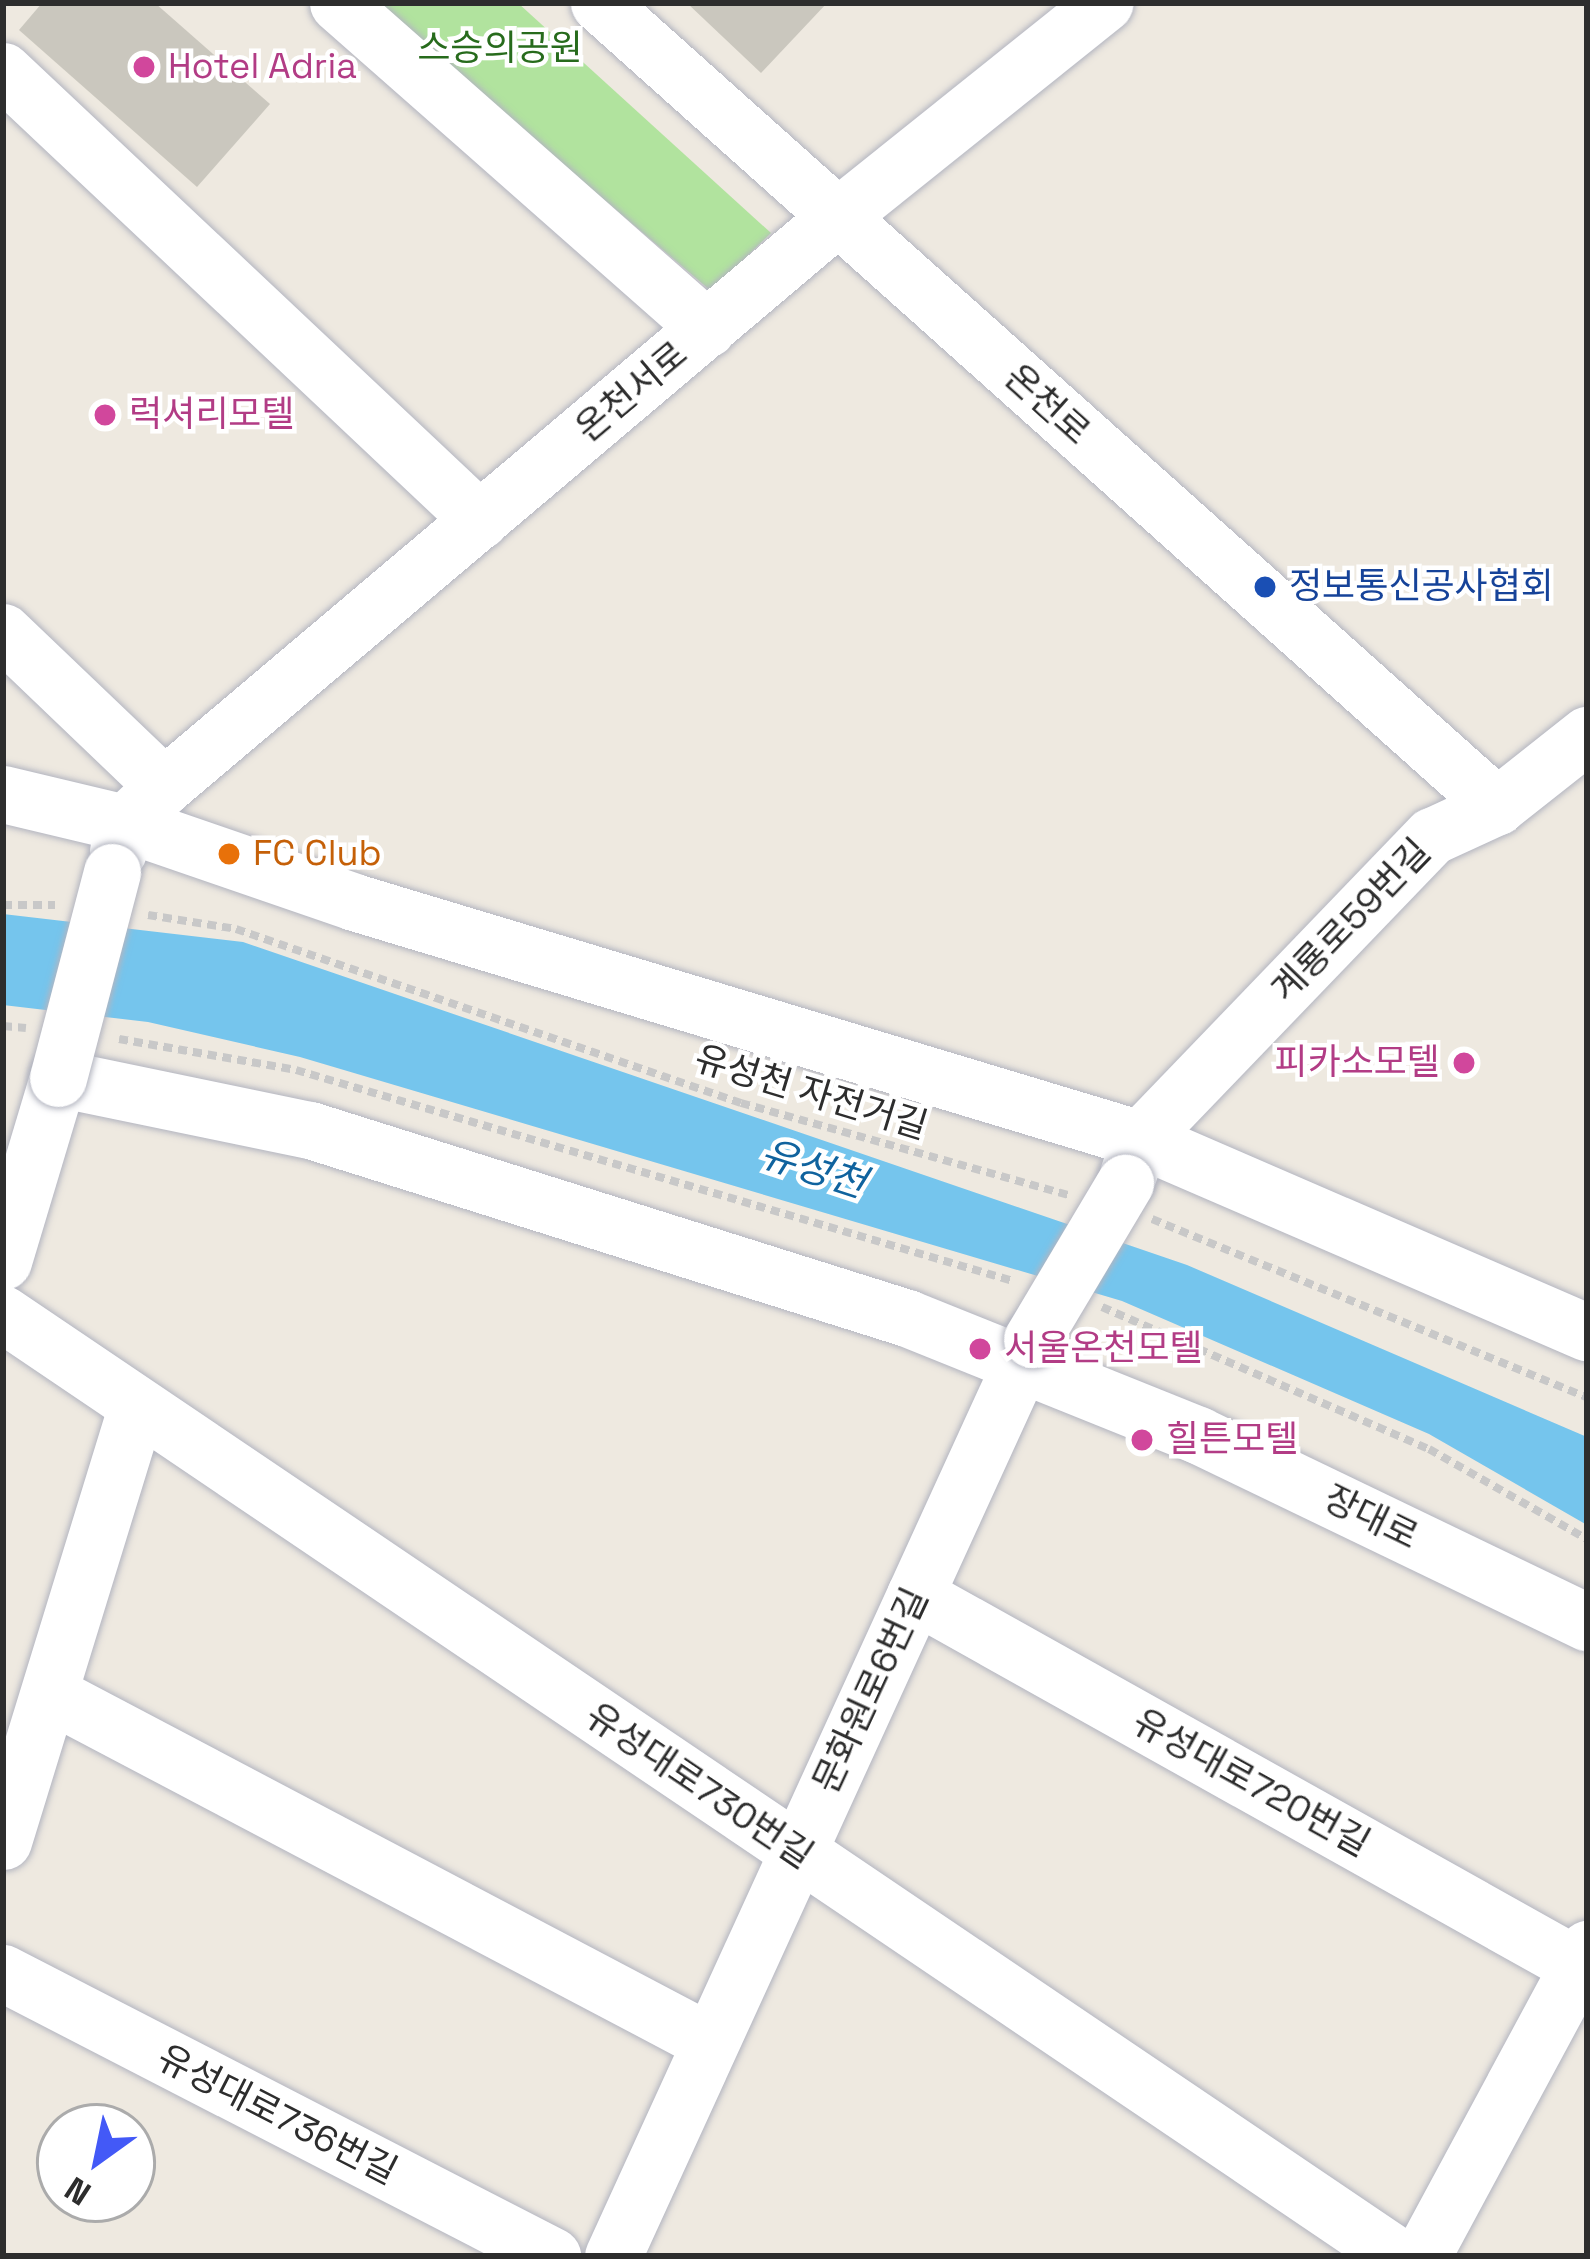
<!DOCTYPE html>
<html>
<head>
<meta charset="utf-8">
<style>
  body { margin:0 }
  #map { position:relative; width:1590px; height:2259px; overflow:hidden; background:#eee9e0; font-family:"Space Grotesk","Noto Sans KR",sans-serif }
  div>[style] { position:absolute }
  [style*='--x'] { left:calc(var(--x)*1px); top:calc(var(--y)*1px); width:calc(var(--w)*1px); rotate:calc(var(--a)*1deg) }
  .green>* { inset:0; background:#b1e39e }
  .water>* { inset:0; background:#75c5ed }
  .building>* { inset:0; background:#cac7be }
  .path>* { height:8px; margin-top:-4px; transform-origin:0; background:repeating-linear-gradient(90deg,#c8c8c8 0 9px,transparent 0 15px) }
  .roads { filter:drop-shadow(0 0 3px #b3b5c0) drop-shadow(0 0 3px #b3b5c0) }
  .minor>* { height:57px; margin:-28.5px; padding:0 28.5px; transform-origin:28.5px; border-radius:28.5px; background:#fff }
  .bridges { filter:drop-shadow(0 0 3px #b3b5c0) drop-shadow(0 0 3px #b3b5c0) }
  .minor-bridge>* { height:57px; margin:-28.5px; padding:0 28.5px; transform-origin:28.5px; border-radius:28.5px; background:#fff }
  .dots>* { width:33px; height:33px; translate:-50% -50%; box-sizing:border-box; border:6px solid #fff; border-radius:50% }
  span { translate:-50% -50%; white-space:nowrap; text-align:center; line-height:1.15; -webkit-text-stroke:9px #fff; paint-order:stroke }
  .park-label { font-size:36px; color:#276b1c }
  .hotel-label { font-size:36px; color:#b23c85 }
  .left { translate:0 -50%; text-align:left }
  .right { translate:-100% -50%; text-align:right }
  .street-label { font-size:36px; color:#2d2d2d }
  .transit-label { font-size:36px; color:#164399 }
  .food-label { font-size:36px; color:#c56008 }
  .water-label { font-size:39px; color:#10639e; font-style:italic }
  .frame { position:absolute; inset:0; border:6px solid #2d2d2d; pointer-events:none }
  .north { position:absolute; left:36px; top:2103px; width:120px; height:120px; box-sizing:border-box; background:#fff; border:3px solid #ababab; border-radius:50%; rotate:213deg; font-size:33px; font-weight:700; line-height:48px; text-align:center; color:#2d2d2d }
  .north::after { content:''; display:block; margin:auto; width:42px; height:54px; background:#4359f7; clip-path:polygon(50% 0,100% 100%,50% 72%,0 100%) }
</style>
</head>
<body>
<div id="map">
  <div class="green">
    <i style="clip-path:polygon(374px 3px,518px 3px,771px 233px,711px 291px)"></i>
  </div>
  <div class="water">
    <i style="clip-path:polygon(3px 914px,243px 942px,1187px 1265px,1587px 1437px,1587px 1525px,1429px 1434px,1122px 1301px,300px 1057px,148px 1022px,3px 1005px)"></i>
  </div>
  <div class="building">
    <i style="clip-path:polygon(42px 3px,155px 3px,270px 104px,197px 187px,19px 30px)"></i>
    <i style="clip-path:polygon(687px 3px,827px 3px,761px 73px)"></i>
  </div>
  <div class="path">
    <i style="--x:3;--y:905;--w:52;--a:0"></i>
    <i style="--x:148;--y:915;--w:89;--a:9"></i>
    <i style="--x:236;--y:929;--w:534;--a:19.01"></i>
    <i style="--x:741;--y:1103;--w:340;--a:15.7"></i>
    <i style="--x:3;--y:1026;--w:23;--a:5"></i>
    <i style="--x:119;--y:1039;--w:180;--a:9.9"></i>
    <i style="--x:296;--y:1070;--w:747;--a:16.4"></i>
    <i style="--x:1152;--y:1219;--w:470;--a:22.3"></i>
    <i style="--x:1102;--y:1307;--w:357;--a:23.5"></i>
    <i style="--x:1429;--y:1449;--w:182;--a:29.7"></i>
  </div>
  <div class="roads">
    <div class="minor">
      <i style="--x:338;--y:3;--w:492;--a:41.4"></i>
      <i style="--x:599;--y:3;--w:1205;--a:41.8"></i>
      <i style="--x:3;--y:71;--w:655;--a:43.27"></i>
      <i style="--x:3;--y:632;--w:223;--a:43.7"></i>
      <i style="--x:3;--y:794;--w:125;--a:13.4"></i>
      <i style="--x:125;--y:823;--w:242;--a:19"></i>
      <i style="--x:354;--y:902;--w:821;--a:16.78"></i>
      <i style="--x:1140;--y:1139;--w:487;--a:23.4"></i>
      <i style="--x:118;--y:851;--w:29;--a:-76"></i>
      <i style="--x:125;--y:823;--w:54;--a:-43.5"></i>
      <i style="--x:164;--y:786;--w:880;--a:-40.21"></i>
      <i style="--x:836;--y:218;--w:344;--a:-38.7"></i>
      <i style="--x:1128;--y:1174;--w:37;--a:-71"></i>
      <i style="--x:1140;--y:1139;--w:421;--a:-46.1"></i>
      <i style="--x:1432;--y:836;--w:72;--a:-24.8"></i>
      <i style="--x:1497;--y:806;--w:115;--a:-38.3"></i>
      <i style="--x:3;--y:1261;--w:191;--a:-73.3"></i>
      <i style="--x:58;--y:1078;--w:257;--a:11.7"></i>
      <i style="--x:310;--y:1130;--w:626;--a:17.48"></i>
      <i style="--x:907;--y:1318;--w:314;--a:21.9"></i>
      <i style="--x:1198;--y:1435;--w:432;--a:25.7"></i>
      <i style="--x:3;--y:1314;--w:1682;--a:34.05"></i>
      <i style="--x:915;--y:1595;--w:770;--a:29.23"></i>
      <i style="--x:50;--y:1694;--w:746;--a:27.8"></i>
      <i style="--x:3;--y:1841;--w:455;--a:-72.9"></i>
      <i style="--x:3;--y:1973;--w:618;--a:27.27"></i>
      <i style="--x:613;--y:2256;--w:1008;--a:-65.44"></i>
      <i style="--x:1422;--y:2256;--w:349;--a:-61.7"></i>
    </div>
  </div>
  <div class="bridges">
    <div class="minor-bridge">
      <i style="--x:58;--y:1078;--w:213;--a:-75.3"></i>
      <i style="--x:1032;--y:1339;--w:182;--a:-59.2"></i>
    </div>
  </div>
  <div class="dots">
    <i style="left:144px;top:67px;background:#d1479c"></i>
    <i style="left:105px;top:415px;background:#d1479c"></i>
    <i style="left:1265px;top:587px;background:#1a4fb4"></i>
    <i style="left:229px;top:854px;background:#e8710a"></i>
    <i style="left:1464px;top:1063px;background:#d1479c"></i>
    <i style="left:980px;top:1349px;background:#d1479c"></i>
    <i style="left:1142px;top:1440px;background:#d1479c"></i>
  </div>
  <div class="park-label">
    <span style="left:500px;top:49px">스승의공원</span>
  </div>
  <div class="hotel-label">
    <span class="left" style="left:168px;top:67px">Hotel Adria</span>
    <span class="left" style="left:129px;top:415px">럭셔리모텔</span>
    <span class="right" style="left:1440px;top:1063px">피카소모텔</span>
    <span class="left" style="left:1004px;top:1349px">서울온천모텔</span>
    <span class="left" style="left:1166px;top:1440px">힐튼모텔</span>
  </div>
  <div class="street-label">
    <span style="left:632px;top:392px;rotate:-40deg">온천서로</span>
    <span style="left:1047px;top:405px;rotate:42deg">온천로</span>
    <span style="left:1351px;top:921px;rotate:-46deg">계룡로59번길</span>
    <span style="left:811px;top:1093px;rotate:17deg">유성천 자전거길</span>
    <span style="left:1371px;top:1518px;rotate:26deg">장대로</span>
    <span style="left:871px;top:1691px;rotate:-65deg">문화원로6번길</span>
    <span style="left:1251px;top:1783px;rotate:29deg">유성대로720번길</span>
    <span style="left:699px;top:1786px;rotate:34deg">유성대로730번길</span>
    <span style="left:277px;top:2115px;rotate:27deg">유성대로736번길</span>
  </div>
  <div class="transit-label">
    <span class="left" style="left:1289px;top:587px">정보통신공사협회</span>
  </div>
  <div class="food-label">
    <span class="left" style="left:253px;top:854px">FC Club</span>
  </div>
  <div class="water-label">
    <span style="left:813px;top:1169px;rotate:18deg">유성천</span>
  </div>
  <div class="frame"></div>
  <div class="north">N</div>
</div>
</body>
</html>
